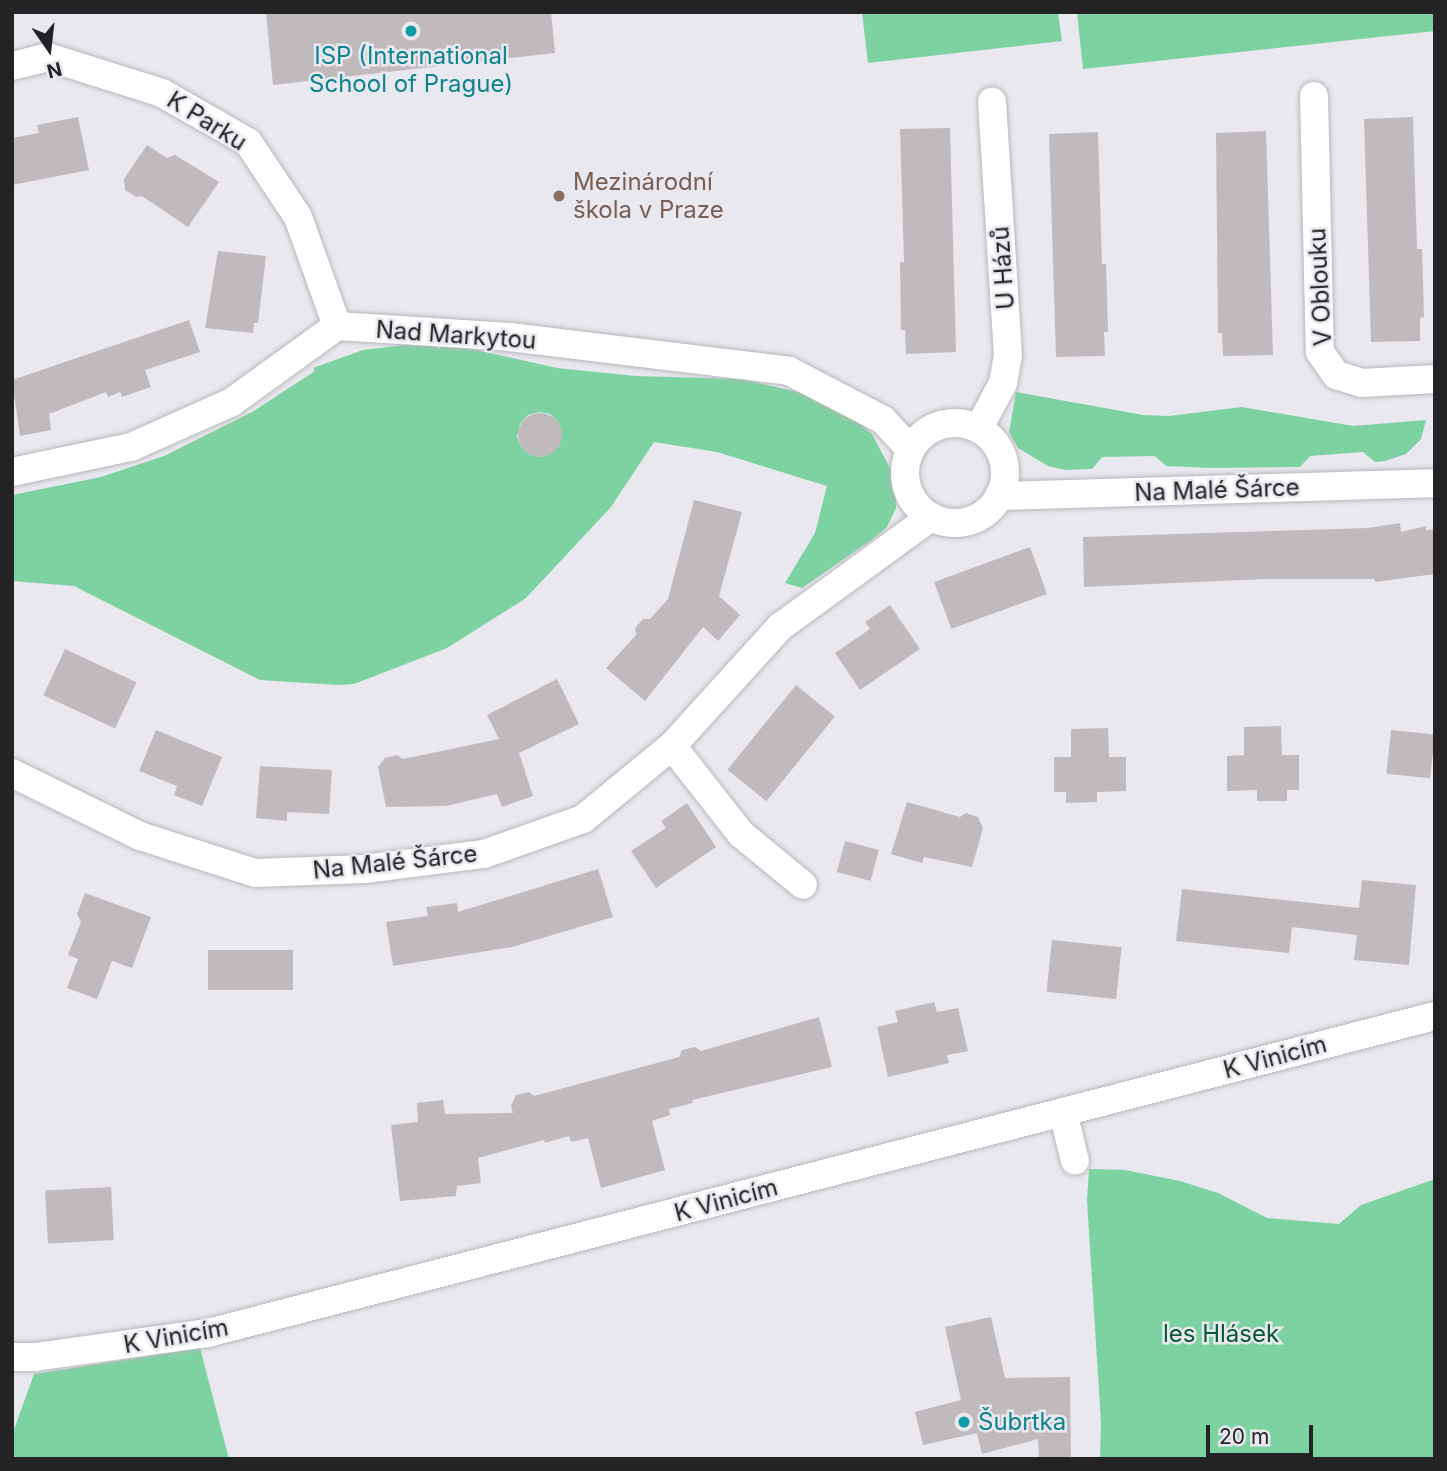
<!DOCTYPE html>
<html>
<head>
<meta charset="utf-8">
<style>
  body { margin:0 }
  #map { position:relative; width:1447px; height:1471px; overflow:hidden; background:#e9e8ee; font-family:Inter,sans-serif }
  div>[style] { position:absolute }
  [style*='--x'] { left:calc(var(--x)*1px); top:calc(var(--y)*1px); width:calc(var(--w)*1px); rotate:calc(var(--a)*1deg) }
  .green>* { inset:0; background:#7cd3a1 }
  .building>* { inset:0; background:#c1babd; transform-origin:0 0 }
  .round { border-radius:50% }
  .roads { filter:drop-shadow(0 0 2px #b7b7bc) drop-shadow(0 0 2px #b7b7bc) }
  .minor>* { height:28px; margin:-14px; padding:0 14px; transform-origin:14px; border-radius:14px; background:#fff }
  .minor>.ring { margin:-14px; padding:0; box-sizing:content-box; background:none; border:28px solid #fff; border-radius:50% }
  .dots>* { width:19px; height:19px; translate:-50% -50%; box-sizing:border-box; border:4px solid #e9e8ee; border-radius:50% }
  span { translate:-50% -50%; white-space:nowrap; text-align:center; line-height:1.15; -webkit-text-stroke:5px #e9e8ee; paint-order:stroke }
  .culture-label { font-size:24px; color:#0d838f }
  .left { translate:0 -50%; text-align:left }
  .street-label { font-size:24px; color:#232224 }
  .education-label { font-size:24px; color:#785e54 }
  .park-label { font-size:24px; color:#085835 }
  .frame { position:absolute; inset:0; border:14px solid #232224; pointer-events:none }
  .north { position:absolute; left:14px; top:14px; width:70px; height:70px; -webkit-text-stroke:5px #e9e8ee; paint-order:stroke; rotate:166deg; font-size:19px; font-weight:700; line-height:28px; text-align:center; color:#232224 }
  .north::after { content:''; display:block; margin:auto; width:24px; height:32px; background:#232224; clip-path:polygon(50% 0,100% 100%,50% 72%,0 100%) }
  .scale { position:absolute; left:1206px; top:1425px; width:107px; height:32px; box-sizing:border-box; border:4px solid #232224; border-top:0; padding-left:9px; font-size:21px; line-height:24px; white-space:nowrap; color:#232224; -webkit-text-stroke:5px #e9e8ee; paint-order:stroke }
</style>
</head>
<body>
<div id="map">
  <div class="green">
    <i style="clip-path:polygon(862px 12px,1058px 12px,1062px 41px,868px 63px)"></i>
    <i style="clip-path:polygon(1077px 12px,1435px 12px,1435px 31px,1083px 69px)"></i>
    <i style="clip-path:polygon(evenodd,422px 343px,454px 345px,557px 368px,636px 376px,742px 379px,802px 393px,856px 420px,872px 434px,891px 470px,896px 488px,896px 508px,887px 527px,873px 539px,802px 588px,785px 583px,815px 533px,827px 486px,717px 452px,654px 442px,611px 507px,526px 598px,447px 648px,354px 684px,338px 685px,260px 680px,74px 586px,12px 581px,12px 495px,101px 477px,164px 456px,252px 412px,315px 371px,313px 368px,363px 350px,422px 343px,539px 412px,550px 414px,558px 422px,562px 434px,559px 445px,552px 453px,541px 457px,530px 455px,521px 447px,517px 437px,520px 424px,528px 415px,539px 412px)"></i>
    <i style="clip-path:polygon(1016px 392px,1143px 415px,1169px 416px,1242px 407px,1353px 426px,1426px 420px,1421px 439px,1406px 454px,1385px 461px,1375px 462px,1363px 452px,1310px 456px,1300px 467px,1210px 468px,1166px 466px,1155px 456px,1102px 457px,1092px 469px,1065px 470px,1048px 466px,1018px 448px,1009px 432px)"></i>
    <i style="clip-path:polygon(1089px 1169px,1125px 1170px,1180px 1181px,1218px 1193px,1267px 1218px,1339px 1224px,1361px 1205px,1435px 1179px,1435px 1459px,1100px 1459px,1101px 1423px,1087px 1201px)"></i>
    <i style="clip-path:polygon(200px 1348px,229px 1459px,12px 1459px,12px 1435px,34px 1374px)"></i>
  </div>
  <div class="building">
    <i style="clip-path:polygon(266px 12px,551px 12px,555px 53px,273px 85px)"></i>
    <i style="clip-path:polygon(78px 117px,89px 170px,12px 185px,12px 138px,39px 133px,37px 125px)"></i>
    <i style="clip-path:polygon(1413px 117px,1417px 249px,1422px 249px,1424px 317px,1420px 318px,1420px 341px,1371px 342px,1364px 119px)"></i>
    <i style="clip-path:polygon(950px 128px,956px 352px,906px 354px,905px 330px,901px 330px,900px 262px,904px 262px,900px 129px)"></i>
    <i style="clip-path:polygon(1266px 131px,1273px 355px,1223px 356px,1222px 333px,1218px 333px,1216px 133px)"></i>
    <i style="clip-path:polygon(1098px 132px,1102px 264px,1106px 264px,1108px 332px,1104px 332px,1105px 356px,1056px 357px,1049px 134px)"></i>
    <i style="clip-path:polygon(147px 145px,167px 158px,175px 155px,219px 182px,188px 227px,142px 196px,136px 197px,125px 190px,124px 179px)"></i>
    <i style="clip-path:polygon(218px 251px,266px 256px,258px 323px,254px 323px,253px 333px,205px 328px)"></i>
    <i style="clip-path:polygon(189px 320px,200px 352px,145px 370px,151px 387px,122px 397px,120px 392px,108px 397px,106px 392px,49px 414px,51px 430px,20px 436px,12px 380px)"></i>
    <i class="round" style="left:518px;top:413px;width:44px;height:44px"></i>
    <i style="clip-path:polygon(694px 500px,742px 512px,719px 596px,740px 615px,718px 641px,703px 627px,645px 701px,606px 668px,636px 635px,635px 628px,643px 619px,650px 619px,668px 599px)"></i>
    <i style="clip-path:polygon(1400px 523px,1401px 532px,1426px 526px,1426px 530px,1435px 529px,1435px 574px,1375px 582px,1374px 579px,1265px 579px,1084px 587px,1083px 537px,1368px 528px)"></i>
    <i style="left:1030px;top:547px;width:50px;height:102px;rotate:70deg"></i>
    <i style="clip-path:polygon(890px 605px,920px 649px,860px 690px,835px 653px,870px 629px,865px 622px)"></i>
    <i style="left:65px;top:649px;width:79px;height:51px;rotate:25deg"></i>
    <i style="clip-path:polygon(557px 679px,579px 724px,519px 753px,533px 796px,502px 807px,497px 794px,446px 806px,386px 807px,378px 767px,385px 758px,397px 755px,403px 759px,499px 739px,487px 715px)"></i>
    <i style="left:796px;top:685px;width:50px;height:109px;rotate:39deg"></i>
    <i style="clip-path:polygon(1281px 726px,1282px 755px,1299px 755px,1299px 790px,1287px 790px,1287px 801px,1257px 801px,1257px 790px,1227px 791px,1227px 756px,1244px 755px,1244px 727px)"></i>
    <i style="clip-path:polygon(1108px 728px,1109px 757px,1126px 757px,1126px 791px,1097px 792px,1097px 802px,1066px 803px,1066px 792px,1054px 792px,1054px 757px,1071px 757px,1071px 729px)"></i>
    <i style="clip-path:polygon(156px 730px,222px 757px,202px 806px,174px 795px,177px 786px,139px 771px)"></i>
    <i style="left:1391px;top:730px;width:44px;height:44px;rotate:6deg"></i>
    <i style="clip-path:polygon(260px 766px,332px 770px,329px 814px,287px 812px,287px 821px,256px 818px)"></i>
    <i style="clip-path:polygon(907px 802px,960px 817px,966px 813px,978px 817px,983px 828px,972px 867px,924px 857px,922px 863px,891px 854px)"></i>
    <i style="clip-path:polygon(687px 803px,716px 847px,656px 888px,631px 851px,666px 828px,661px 821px)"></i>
    <i style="left:845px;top:841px;width:35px;height:32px;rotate:15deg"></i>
    <i style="clip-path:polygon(598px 869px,613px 917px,512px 947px,393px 966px,386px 922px,428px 916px,426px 907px,457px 903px,458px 912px)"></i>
    <i style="clip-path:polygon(1362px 880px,1416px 885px,1409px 965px,1354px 960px,1357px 935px,1292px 927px,1289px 953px,1176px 941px,1182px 889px,1359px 908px)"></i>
    <i style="clip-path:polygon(85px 893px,151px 917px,132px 968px,112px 961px,97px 999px,67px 988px,78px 959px,68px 955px,81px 922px,77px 914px)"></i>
    <i style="left:1052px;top:940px;width:70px;height:52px;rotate:6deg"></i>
    <i style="left:208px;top:950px;width:85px;height:40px"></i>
    <i style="clip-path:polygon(934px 1002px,937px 1012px,958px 1008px,968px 1051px,947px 1055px,949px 1063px,888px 1077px,877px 1027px,898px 1022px,895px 1011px)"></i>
    <i style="clip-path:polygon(819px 1017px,832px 1067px,692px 1100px,693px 1103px,669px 1109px,670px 1115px,652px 1121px,665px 1170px,601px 1188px,588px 1138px,571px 1142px,569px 1136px,545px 1143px,544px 1140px,478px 1158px,481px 1183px,457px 1186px,456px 1196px,400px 1201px,391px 1125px,418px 1122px,417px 1103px,443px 1100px,445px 1114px,513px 1113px,511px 1106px,516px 1095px,529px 1092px,534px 1096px,679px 1057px,682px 1050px,695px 1047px,701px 1051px)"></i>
    <i style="left:111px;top:1187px;width:53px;height:66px;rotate:87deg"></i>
    <i style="clip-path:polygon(991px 1317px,1005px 1378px,1070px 1377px,1071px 1459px,1039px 1459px,1038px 1439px,982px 1454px,977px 1433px,923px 1445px,915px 1412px,961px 1400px,945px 1327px)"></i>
  </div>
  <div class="roads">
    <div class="minor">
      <i style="--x:12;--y:66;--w:37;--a:-14"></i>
      <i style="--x:48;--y:57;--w:120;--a:17.5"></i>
      <i style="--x:162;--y:93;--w:99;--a:29.7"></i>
      <i style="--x:248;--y:142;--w:90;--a:56.3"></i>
      <i style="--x:298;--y:217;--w:116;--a:70.3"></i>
      <i style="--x:1314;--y:96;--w:256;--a:88.7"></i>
      <i style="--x:1320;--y:352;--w:28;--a:55"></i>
      <i style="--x:1336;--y:375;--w:27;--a:17"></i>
      <i style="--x:1362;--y:383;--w:73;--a:-3.1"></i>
      <i class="ring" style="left:905px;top:423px;width:72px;height:72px"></i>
      <i style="--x:979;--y:428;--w:51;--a:-61.9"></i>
      <i style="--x:1003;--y:383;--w:27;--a:-80"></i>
      <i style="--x:1008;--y:356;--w:255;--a:-93.6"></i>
      <i style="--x:12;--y:472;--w:122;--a:-11.9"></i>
      <i style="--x:131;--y:447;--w:111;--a:-24"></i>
      <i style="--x:232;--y:402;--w:130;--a:-35.9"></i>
      <i style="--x:337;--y:326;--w:173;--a:3.6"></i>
      <i style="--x:510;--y:337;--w:281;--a:6.9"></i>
      <i style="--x:789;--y:371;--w:106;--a:27.5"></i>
      <i style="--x:883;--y:420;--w:40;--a:47"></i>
      <i style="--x:999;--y:496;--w:436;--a:-1.7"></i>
      <i style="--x:672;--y:746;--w:112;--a:51.9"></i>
      <i style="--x:741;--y:834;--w:80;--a:39.4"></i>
      <i style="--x:12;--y:773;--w:143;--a:26.2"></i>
      <i style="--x:140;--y:836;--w:121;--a:17.8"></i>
      <i style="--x:255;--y:873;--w:110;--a:-2.1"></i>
      <i style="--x:365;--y:869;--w:120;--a:-7.2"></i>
      <i style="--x:484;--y:854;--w:105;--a:-19.5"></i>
      <i style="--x:583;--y:819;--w:115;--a:-39.4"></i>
      <i style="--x:672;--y:746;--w:161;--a:-47.8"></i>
      <i style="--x:780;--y:627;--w:187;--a:-36.1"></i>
      <i style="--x:1063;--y:1112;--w:50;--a:76.2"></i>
      <i style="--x:12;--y:1357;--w:23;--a:0"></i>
      <i style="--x:35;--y:1357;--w:175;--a:-7.9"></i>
      <i style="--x:208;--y:1333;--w:1267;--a:-14.49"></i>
    </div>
  </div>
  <div class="dots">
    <i style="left:411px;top:31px;background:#0f9aa8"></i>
    <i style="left:559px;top:196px;background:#8d6e63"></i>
    <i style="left:964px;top:1422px;background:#0f9aa8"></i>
  </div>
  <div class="culture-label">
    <span style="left:411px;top:70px">ISP (International<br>School of Prague)</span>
    <span class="left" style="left:978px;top:1422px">Šubrtka</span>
  </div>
  <div class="street-label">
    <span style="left:207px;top:121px;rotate:32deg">K Parku</span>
    <span style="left:1003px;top:268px;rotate:-94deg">U Házů</span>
    <span style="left:1320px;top:287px;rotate:-93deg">V Oblouku</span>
    <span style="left:456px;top:335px;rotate:4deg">Nad Markytou</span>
    <span style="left:1217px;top:490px;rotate:-2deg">Na Malé Šárce</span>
    <span style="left:395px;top:862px;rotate:-6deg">Na Malé Šárce</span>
    <span style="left:1275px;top:1057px;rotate:-15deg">K Vinicím</span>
    <span style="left:726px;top:1200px;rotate:-15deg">K Vinicím</span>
    <span style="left:176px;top:1336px;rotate:-10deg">K Vinicím</span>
  </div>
  <div class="education-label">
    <span class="left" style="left:573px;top:196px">Mezinárodní<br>škola v Praze</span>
  </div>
  <div class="park-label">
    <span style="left:1221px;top:1334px">les Hlásek</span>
  </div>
  <div class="frame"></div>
  <div class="north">N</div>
  <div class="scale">20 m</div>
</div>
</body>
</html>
